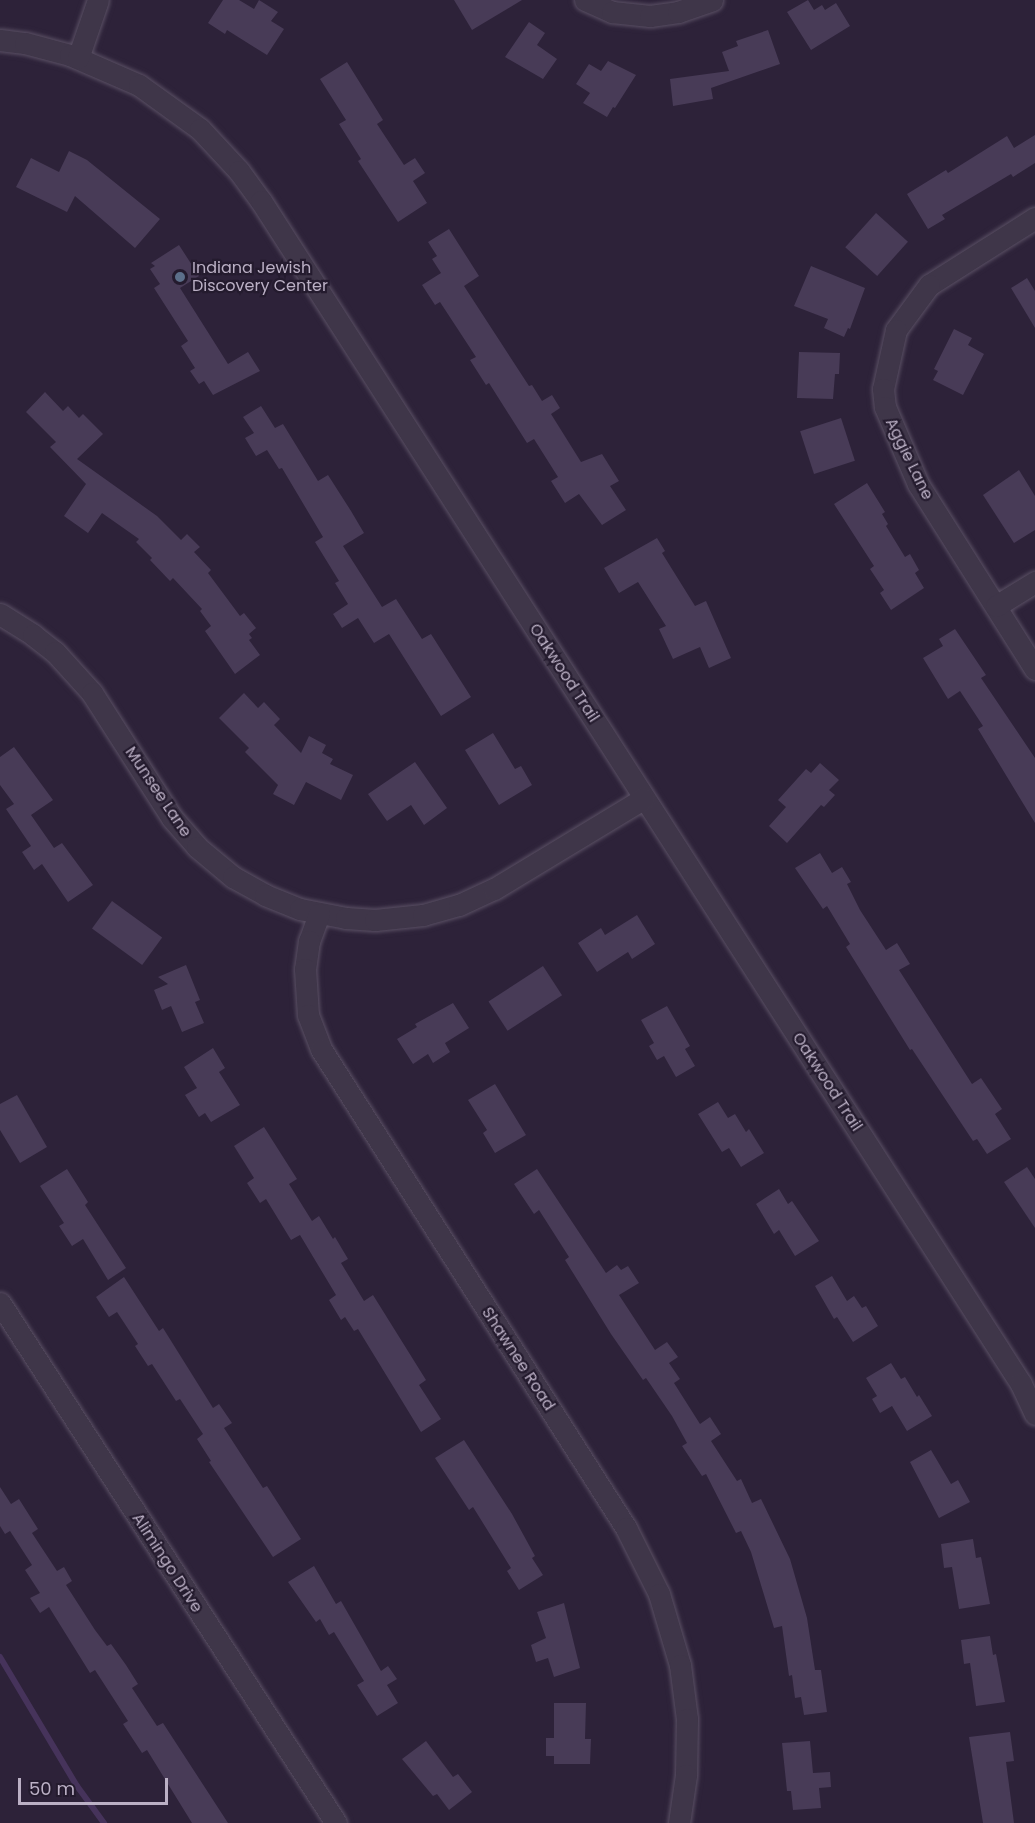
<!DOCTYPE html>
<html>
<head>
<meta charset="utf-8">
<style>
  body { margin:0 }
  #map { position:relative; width:1035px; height:1823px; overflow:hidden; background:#2d2239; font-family:Poppins,sans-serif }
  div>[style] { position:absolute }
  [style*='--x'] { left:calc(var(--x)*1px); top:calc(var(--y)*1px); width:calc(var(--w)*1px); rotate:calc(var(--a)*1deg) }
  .stream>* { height:6px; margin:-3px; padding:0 3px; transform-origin:3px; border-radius:3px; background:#46335b }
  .building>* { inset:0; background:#483b57; transform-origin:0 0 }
  .roads { filter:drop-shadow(0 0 2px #5a5064) drop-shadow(0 0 2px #5a5064) }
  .minor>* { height:21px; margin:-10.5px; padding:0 10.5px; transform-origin:10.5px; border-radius:10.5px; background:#3f3649 }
  .dots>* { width:16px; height:16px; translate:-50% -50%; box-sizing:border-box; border:3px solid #241b2e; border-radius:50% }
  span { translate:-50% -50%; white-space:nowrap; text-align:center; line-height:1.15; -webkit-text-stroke:4.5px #241b2e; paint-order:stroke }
  .poi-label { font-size:16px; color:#bbb0c5 }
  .left { translate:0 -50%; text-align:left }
  .street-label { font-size:16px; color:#bbb0c5 }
  .scale { position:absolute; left:18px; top:1778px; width:150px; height:27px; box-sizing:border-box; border:3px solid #bbb0c5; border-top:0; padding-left:8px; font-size:18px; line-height:21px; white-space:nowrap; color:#bbb0c5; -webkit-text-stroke:4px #241b2e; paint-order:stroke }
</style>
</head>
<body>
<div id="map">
  <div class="stream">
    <i style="--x:0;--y:1657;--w:150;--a:59.2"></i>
    <i style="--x:77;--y:1786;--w:46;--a:53.9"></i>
  </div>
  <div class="building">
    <i style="clip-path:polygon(223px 0,239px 0,254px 9px,259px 0,278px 12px,271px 21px,284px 29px,267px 55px,227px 30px,225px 34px,208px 23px)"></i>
    <i style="clip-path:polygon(454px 0,522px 0,472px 30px)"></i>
    <i style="clip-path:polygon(808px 0,814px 10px,822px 5px,825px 10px,836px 3px,850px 26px,811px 50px,787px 12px)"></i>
    <i style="clip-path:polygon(529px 22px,545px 33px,537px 45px,557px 59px,543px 79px,505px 57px)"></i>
    <i style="clip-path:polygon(768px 30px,780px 64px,711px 88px,713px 99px,673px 106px,670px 79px,729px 71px,722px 52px,738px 46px,736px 41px)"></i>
    <i style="clip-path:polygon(608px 61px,636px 75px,615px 108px,613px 107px,607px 117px,583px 103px,590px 93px,576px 84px,589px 64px,601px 71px)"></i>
    <i style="clip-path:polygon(347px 62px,383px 120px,377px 124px,404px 165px,415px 158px,425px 173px,413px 181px,427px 203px,398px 222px,358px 161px,361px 159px,339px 124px,346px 120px,320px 79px)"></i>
    <i style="clip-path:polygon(1035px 135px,1035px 163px,1013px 177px,1011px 174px,942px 215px,945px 219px,928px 229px,907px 194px,946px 170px,948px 173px,1007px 136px,1014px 148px)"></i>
    <i style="clip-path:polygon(69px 151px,87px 160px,160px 219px,135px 248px,75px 196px,67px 212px,16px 187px,31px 158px,59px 172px)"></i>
    <i style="left:876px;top:213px;width:43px;height:46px;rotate:42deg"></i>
    <i style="clip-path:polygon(449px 229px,479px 276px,464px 286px,529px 386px,532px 385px,542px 401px,552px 395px,560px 408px,551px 414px,581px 462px,602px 454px,619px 481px,610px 486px,626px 510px,602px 525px,579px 494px,565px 503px,551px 481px,558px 477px,534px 439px,527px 443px,489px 383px,486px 385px,470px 360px,476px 357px,440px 302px,435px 305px,422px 285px,441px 273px,432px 259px,437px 256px,428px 242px)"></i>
    <i style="clip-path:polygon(179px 245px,199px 276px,180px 288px,228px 364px,248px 352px,260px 371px,213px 395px,204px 381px,199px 384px,190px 371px,195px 368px,181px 346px,188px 341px,154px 288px,160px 284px,150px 269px,155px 266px,151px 263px)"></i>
    <i style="clip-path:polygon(811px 266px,865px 288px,850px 329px,848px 328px,844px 337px,824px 328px,828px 319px,794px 306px)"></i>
    <i style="clip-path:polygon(1027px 278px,1035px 291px,1035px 328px,1011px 288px)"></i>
    <i style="clip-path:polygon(954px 329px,972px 338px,968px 345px,984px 354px,963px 395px,933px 380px,938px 371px,934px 369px)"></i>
    <i style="clip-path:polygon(799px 352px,840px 353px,839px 374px,835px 374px,833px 399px,797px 398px)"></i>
    <i style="clip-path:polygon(45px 392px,63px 411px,68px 406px,79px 418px,83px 414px,103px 434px,77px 459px,157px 516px,181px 540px,187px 534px,200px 547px,194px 552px,211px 570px,208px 573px,240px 616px,244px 613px,256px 628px,249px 634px,252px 638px,249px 640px,260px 655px,235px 674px,205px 631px,211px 626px,200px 611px,202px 609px,173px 578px,170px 581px,150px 560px,152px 558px,136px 542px,139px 539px,102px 513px,88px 533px,64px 516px,86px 484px,50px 447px,56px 442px,26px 412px)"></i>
    <i style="clip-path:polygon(261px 406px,275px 428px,283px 424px,318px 481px,328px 475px,351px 511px,364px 533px,343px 546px,382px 607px,396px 599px,422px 639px,431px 634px,471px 697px,441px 716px,389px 634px,374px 643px,358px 618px,342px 628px,333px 614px,348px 604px,335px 583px,339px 581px,315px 542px,323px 537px,282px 468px,279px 469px,267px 450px,256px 456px,245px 438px,254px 433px,243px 417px)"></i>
    <i style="left:841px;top:418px;width:45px;height:43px;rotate:72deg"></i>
    <i style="clip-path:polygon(1019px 470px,1035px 496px,1035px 530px,1014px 543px,983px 495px)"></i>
    <i style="clip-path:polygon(867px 483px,885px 512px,882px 514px,888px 524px,886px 526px,905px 557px,910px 554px,919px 570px,915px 573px,924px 588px,891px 610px,880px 593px,884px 590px,870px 569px,874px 566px,834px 504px)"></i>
    <i style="clip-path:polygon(657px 538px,665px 551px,662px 553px,695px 606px,706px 601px,731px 658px,709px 668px,700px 647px,673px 659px,659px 629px,666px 626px,638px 582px,619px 593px,604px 568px)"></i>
    <i style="clip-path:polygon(955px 629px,986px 675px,981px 678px,1035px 758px,1035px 823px,978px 729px,983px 726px,960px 691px,948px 699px,923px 658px,943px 646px,939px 639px)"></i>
    <i style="clip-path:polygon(244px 693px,258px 708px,264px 702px,280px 719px,274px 725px,301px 753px,309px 736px,326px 745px,322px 753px,333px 759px,330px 764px,353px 775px,341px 800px,306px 782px,294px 805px,273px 794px,278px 785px,245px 752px,249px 748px,219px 718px)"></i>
    <i style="clip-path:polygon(493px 733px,515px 769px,521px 766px,532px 785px,499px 805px,465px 750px)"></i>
    <i style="clip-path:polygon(14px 747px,53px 800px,31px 815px,54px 848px,62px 843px,93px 885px,68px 902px,42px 864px,34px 870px,22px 852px,31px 846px,6px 809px,14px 804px,0 785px,0 757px)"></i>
    <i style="clip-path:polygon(415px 762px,447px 808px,424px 825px,411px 805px,387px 821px,368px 794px)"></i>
    <i style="clip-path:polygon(820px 763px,839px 780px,829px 790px,835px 795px,824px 807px,821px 805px,787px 843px,769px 826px,786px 807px,778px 800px,806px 769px,811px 773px)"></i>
    <i style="clip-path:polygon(820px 853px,832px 873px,842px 867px,851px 882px,847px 884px,860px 910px,886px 950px,897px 943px,910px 964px,899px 970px,917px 998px,972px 1084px,981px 1078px,1002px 1109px,995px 1114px,1011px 1139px,987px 1154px,977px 1139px,973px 1141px,912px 1049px,910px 1050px,846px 947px,850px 944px,827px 906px,823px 909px,795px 868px)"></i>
    <i style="left:112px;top:901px;width:62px;height:34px;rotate:36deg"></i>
    <i style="clip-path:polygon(637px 915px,655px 944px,632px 959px,628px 952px,597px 972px,578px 943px,601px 928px,605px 935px)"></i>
    <i style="clip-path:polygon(186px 965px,200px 1000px,195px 1002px,204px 1023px,182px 1032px,171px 1006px,162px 1010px,154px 990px,168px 984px,158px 977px)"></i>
    <i style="left:543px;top:966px;width:35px;height:65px;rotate:57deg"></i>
    <i style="clip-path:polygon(453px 1003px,469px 1028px,445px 1043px,450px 1052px,433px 1063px,428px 1054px,413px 1064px,397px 1039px,417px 1027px,415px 1024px)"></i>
    <i style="clip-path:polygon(667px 1006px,690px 1046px,685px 1049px,695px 1066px,676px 1077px,664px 1056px,657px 1060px,649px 1046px,654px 1043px,641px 1020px)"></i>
    <i style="clip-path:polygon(213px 1048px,225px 1068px,219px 1072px,240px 1105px,211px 1122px,205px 1113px,199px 1117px,185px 1095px,197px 1088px,184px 1067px)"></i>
    <i style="clip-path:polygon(495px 1084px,526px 1135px,495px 1153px,483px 1133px,487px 1130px,468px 1100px)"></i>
    <i style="clip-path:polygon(17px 1095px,47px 1147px,20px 1163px,0 1130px,0 1104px)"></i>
    <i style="clip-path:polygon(718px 1102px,728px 1118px,735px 1114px,746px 1132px,749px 1129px,764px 1153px,741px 1167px,729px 1148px,722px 1152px,698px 1114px)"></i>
    <i style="clip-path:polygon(264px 1127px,297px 1179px,289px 1184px,312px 1221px,319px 1216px,333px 1239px,335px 1237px,348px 1259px,341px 1263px,364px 1301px,373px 1295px,426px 1380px,419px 1385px,441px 1419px,421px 1432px,358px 1329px,354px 1331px,345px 1317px,341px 1320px,329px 1300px,336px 1295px,300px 1235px,291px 1240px,266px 1199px,260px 1203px,247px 1183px,254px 1178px,234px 1146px)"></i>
    <i style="clip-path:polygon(1027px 1167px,1035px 1179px,1035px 1228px,1004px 1182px)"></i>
    <i style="clip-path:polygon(67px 1169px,88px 1202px,85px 1205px,126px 1268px,108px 1280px,83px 1239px,72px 1246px,59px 1226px,64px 1223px,40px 1186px)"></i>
    <i style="clip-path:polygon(537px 1169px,606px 1273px,617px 1265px,621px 1270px,628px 1266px,639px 1283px,619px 1295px,655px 1350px,667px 1342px,678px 1357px,669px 1363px,680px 1379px,674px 1383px,700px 1424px,710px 1417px,721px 1434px,711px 1441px,737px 1481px,741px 1479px,752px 1503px,761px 1499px,790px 1559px,807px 1618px,815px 1670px,821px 1670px,827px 1712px,804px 1715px,801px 1697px,795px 1698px,792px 1675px,789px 1676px,782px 1626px,774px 1628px,751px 1552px,741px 1531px,736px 1533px,706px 1474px,702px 1476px,682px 1446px,687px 1443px,672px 1416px,646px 1378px,643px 1380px,611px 1334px,565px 1260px,569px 1257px,539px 1210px,534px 1214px,514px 1184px)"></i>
    <i style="clip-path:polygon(779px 1189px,788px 1204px,792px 1201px,819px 1241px,795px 1256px,779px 1230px,774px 1234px,756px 1204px)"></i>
    <i style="clip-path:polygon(832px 1276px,847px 1301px,854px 1296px,862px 1308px,866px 1306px,878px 1326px,853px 1342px,837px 1317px,834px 1319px,815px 1286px)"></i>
    <i style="clip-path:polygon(124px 1277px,159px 1331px,163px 1328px,213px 1408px,219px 1404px,232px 1423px,224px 1428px,263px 1488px,267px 1486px,301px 1539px,273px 1557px,209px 1462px,211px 1461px,197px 1439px,203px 1434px,180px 1399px,176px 1401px,152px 1364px,148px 1366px,135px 1346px,138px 1344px,117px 1312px,109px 1317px,96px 1297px)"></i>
    <i style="clip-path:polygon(891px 1363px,901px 1379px,905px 1377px,917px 1397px,919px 1395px,932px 1416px,907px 1431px,892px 1406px,880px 1413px,872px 1399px,877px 1396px,866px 1378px)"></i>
    <i style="clip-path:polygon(464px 1440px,512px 1514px,535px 1556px,532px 1558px,543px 1575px,519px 1590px,507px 1571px,511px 1568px,473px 1507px,469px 1510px,435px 1458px)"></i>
    <i style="clip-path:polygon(931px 1450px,951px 1484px,958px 1480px,970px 1502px,939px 1518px,910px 1462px)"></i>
    <i style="clip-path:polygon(0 1487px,11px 1504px,19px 1499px,38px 1529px,32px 1533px,57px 1571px,64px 1567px,72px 1581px,66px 1585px,95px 1630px,107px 1646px,111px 1644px,126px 1665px,138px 1684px,132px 1688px,157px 1726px,163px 1723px,228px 1823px,192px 1823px,147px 1750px,142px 1753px,123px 1724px,128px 1721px,95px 1670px,90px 1673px,49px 1607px,40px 1613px,30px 1598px,40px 1593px,25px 1570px,32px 1565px,10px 1531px,5px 1534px,0 1526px)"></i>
    <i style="clip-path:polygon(973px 1539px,976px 1558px,981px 1557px,990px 1604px,959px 1609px,952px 1567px,944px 1568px,941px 1544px)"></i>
    <i style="clip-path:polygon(314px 1566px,336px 1604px,341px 1601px,381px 1671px,388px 1666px,397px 1679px,387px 1685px,398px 1703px,377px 1716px,357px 1685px,364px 1681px,334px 1632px,329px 1635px,320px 1619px,316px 1622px,288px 1582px)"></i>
    <i style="clip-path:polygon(564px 1603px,580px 1668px,554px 1677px,548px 1658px,536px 1662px,531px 1645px,546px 1638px,537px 1612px)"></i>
    <i style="clip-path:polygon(990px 1636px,993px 1655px,996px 1654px,1005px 1702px,976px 1706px,970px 1663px,964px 1664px,961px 1640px)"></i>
    <i style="clip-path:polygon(554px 1703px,586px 1703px,585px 1739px,591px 1739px,590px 1764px,554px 1764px,554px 1756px,546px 1756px,546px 1738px,554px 1738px)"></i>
    <i style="clip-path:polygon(1010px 1732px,1014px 1761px,1006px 1762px,1014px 1823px,983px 1823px,969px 1737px)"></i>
    <i style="clip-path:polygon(426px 1741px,453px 1777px,458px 1774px,472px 1792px,449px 1810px,437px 1794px,433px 1796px,402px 1759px)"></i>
    <i style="clip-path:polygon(810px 1741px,813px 1773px,830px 1772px,831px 1787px,819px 1788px,821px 1808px,793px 1810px,791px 1791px,787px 1791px,782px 1743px)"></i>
  </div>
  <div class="roads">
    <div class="minor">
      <i style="--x:585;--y:0;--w:30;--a:24"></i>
      <i style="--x:612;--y:12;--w:38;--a:6"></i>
      <i style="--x:650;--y:16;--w:28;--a:-8"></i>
      <i style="--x:678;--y:12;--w:36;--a:-19"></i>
      <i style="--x:0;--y:40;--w:25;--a:7"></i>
      <i style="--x:25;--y:43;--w:47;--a:14.9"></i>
      <i style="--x:70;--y:55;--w:75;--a:23.5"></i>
      <i style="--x:139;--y:85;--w:75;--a:35.8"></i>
      <i style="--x:200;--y:129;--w:57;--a:47.1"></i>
      <i style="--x:239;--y:171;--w:37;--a:54"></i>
      <i style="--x:261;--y:201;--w:1406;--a:57.28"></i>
      <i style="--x:1021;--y:1384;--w:33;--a:65"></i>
      <i style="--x:78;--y:58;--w:61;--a:-71"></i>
      <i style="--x:1035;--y:218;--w:125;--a:147.7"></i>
      <i style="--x:929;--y:285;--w:56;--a:126.3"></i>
      <i style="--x:896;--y:330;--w:60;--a:102.4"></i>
      <i style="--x:883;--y:389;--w:18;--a:84"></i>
      <i style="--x:885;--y:407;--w:84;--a:66.8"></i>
      <i style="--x:918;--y:484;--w:219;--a:57.7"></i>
      <i style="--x:996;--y:606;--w:46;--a:-31.6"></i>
      <i style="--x:0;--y:614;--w:39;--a:32"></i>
      <i style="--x:33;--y:635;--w:28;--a:38"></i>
      <i style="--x:55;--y:652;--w:55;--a:47.9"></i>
      <i style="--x:92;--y:693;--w:148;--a:57.4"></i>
      <i style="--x:172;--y:818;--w:38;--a:49"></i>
      <i style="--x:197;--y:847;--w:47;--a:39.8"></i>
      <i style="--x:233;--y:877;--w:37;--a:29"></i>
      <i style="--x:265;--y:895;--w:38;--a:22"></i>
      <i style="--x:300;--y:909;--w:47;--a:11.1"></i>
      <i style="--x:346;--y:918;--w:29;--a:4"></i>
      <i style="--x:375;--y:920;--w:48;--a:-5.9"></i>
      <i style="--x:423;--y:915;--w:37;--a:-16"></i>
      <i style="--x:459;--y:905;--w:38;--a:-25"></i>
      <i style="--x:494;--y:889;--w:175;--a:-31.2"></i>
      <i style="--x:319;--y:914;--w:29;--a:110"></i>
      <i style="--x:309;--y:941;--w:28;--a:98"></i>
      <i style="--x:305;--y:969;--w:46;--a:86.3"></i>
      <i style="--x:308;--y:1015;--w:36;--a:69"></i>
      <i style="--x:321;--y:1049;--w:568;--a:57.51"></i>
      <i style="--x:626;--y:1528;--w:74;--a:63.4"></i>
      <i style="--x:659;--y:1594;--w:74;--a:73.5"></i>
      <i style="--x:680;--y:1665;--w:54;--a:82.6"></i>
      <i style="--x:687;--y:1719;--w:56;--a:91"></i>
      <i style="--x:686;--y:1775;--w:49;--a:98.3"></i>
      <i style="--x:0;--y:1303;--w:619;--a:57.13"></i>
    </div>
  </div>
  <div class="dots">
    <i style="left:180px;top:277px;background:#5c6f8a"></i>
  </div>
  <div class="poi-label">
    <span class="left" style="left:192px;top:277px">Indiana Jewish<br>Discovery Center</span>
  </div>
  <div class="street-label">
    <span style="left:909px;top:459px;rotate:64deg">Aggie Lane</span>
    <span style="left:564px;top:673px;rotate:57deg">Oakwood Trail</span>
    <span style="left:158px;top:792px;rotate:56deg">Munsee Lane</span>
    <span style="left:827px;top:1082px;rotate:57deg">Oakwood Trail</span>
    <span style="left:518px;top:1359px;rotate:57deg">Shawnee Road</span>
    <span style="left:167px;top:1563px;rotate:57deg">Alimingo Drive</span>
  </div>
  <div class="scale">50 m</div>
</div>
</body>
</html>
